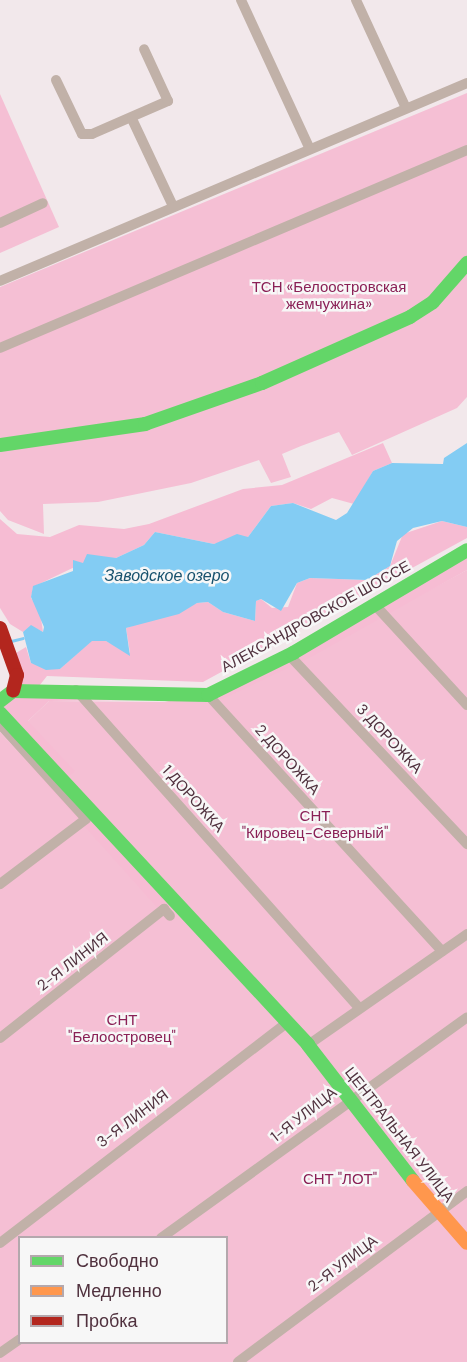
<!DOCTYPE html>
<html>
<head>
<meta charset="utf-8">
<style>
  body { margin:0 }
  #map { position:relative; width:467px; height:1362px; overflow:hidden; background:#f2e8eb; font-family:"DM Sans",sans-serif }
  div>[style] { position:absolute }
  [style*='--x'] { left:calc(var(--x)*1px); top:calc(var(--y)*1px); width:calc(var(--w)*1px); rotate:calc(var(--a)*1deg) }
  .green>* { inset:0; background:#f5bfd4 }
  .forest>* { inset:0; background:#f6bcd3 }
  .water>* { inset:0; background:#83ccf3 }
  .stream>* { height:3px; margin:-1.5px; padding:0 1.5px; transform-origin:1.5px; border-radius:1.5px; background:#83ccf3 }
  .street>* { height:10px; margin:-5px; padding:0 5px; transform-origin:5px; border-radius:5px; background:#c1b1a8 }
  .fast>* { height:14px; margin:-7px; padding:0 7px; transform-origin:7px; border-radius:7px; background:#63d668 }
  .slow>* { height:14px; margin:-7px; padding:0 7px; transform-origin:7px; border-radius:7px; background:#ff974d }
  .jam>* { height:14px; margin:-7px; padding:0 7px; transform-origin:7px; border-radius:7px; background:#b3261e }
  span { translate:-50% -50%; white-space:nowrap; text-align:center; line-height:1.15; -webkit-text-stroke:5px #f7f7f7; paint-order:stroke }
  .park-label { font-size:15px; color:#8a2056 }
  .street-label { font-size:15px; color:#50313e }
  .water-label { font-size:16px; color:#18526e; font-style:italic }
  .legend { position:absolute; left:18px; top:1236px; width:210px; height:108px; box-sizing:border-box; background:#f7f7f7; border:2px solid #b4a8ad; margin:0; padding:8px 10px; list-style:none; font-size:18px; color:#50313e }
  .legend li { display:flex; align-items:center; gap:12px; height:30px }
  .legend b { width:30px; border:2px solid #b4a8ad }
</style>
</head>
<body>
<div id="map">
  <div class="green">
    <i style="clip-path:polygon(467px 93px,467px 397px,457px 408px,352px 455px,339px 432px,301px 446px,282px 454px,291px 477px,271px 483px,259px 460px,191px 483px,98px 502px,43px 504px,44px 534px,8px 520px,0 511px,0 287px)"></i>
    <i style="clip-path:polygon(0 94px,59px 227px,0 253px)"></i>
    <i style="clip-path:polygon(evenodd,467px 570px,467px 1362px,0 1362px,0 732px,82px 822px,66px 780px,74px 771px,27px 722px,49px 701px,165px 702px,288px 667px,467px 570px,20px 1238px,226px 1238px,226px 1342px,20px 1342px,20px 1238px)"></i>
  </div>
  <div class="forest">
    <i style="clip-path:polygon(383px 443px,392px 463px,373px 471px,354px 504px,332px 498px,311px 509px,293px 503px,271px 506px,248px 537px,214px 544px,155px 532px,144px 545px,116px 558px,83px 563px,33px 587px,31px 598px,40px 611px,43px 632px,31px 626px,23px 632px,10px 624px,0 608px,0 519px,17px 534px,50px 537px,79px 525px,124px 529px,149px 524px,243px 489px,282px 485px)"></i>
    <i style="clip-path:polygon(442px 521px,467px 527px,467px 538px,203px 682px,47px 676px,39px 686px,22px 690px,16px 653px,26px 647px,31px 663px,60px 669px,91px 641px,106px 641px,130px 653px,126px 628px,197px 603px,208px 602px,223px 612px,255px 621px,256px 601px,261px 599px,272px 608px,288px 607px,297px 583px,310px 578px,367px 580px,390px 566px,403px 534px)"></i>
    <i style="clip-path:polygon(467px 555px,467px 570px,313px 656px,223px 699px,49px 701px,28px 721px,75px 771px,66px 780px,170px 905px,161px 912px,0 732px,0 704px,13px 693px,204px 695px)"></i>
  </div>
  <div class="water">
    <i style="clip-path:polygon(467px 443px,467px 527px,442px 521px,413px 528px,397px 541px,390px 566px,367px 580px,310px 578px,297px 583px,281px 611px,261px 599px,256px 601px,255px 621px,223px 612px,208px 602px,197px 603px,179px 614px,126px 628px,130px 656px,106px 641px,92px 641px,60px 669px,46px 670px,31px 663px,23px 632px,31px 625px,43px 632px,44px 627px,31px 597px,33px 586px,73px 571px,73px 560px,83px 563px,87px 554px,116px 558px,144px 545px,155px 532px,214px 544px,237px 534px,248px 537px,271px 506px,293px 503px,336px 520px,347px 513px,373px 471px,392px 463px,443px 464px,444px 458px)"></i>
  </div>
  <div class="stream">
    <i style="--x:11;--y:641;--w:12;--a:-14"></i>
  </div>
  <div class="street">
    <i style="--x:241;--y:0;--w:164;--a:65.2"></i>
    <i style="--x:356;--y:0;--w:119;--a:65.2"></i>
    <i style="--x:56;--y:80;--w:60;--a:64.3"></i>
    <i style="--x:82;--y:134;--w:10;--a:0"></i>
    <i style="--x:92;--y:134;--w:83;--a:-23.5"></i>
    <i style="--x:168;--y:101;--w:57;--a:-114.8"></i>
    <i style="--x:132;--y:119;--w:96;--a:64.8"></i>
    <i style="--x:0;--y:223;--w:47;--a:-24.9"></i>
    <i style="--x:0;--y:281;--w:507;--a:-22.98"></i>
    <i style="--x:0;--y:348;--w:507;--a:-22.98"></i>
    <i style="--x:375;--y:605;--w:136;--a:47.4"></i>
    <i style="--x:289;--y:655;--w:260;--a:46.7"></i>
    <i style="--x:76;--y:690;--w:426;--a:48.3"></i>
    <i style="--x:208;--y:695;--w:347;--a:47.6"></i>
    <i style="--x:0;--y:724;--w:128;--a:47.8"></i>
    <i style="--x:86;--y:819;--w:108;--a:142.9"></i>
    <i style="--x:0;--y:1038;--w:209;--a:-38.2"></i>
    <i style="--x:164;--y:909;--w:9;--a:49"></i>
    <i style="--x:308;--y:1045;--w:194;--a:-34.9"></i>
    <i style="--x:161;--y:1238;--w:377;--a:-35.8"></i>
    <i style="--x:0;--y:1243;--w:358;--a:-37.5"></i>
    <i style="--x:0;--y:1353;--w:24;--a:-35"></i>
    <i style="--x:238;--y:1362;--w:286;--a:-36.7"></i>
  </div>
  <div class="fast">
    <i style="--x:0;--y:445;--w:147;--a:-8.2"></i>
    <i style="--x:145;--y:424;--w:124;--a:-19.3"></i>
    <i style="--x:262;--y:383;--w:162;--a:-24"></i>
    <i style="--x:410;--y:317;--w:27;--a:-33"></i>
    <i style="--x:433;--y:302;--w:52;--a:-48.9"></i>
    <i style="--x:0;--y:701;--w:16;--a:-38"></i>
    <i style="--x:13;--y:691;--w:195;--a:1.2"></i>
    <i style="--x:208;--y:695;--w:95;--a:-26.3"></i>
    <i style="--x:293;--y:653;--w:202;--a:-30.6"></i>
    <i style="--x:0;--y:713;--w:453;--a:47.1"></i>
    <i style="--x:308;--y:1045;--w:172;--a:52.3"></i>
  </div>
  <div class="slow">
    <i style="--x:413;--y:1181;--w:82;--a:48.9"></i>
  </div>
  <div class="jam">
    <i style="--x:0;--y:628;--w:50;--a:70.1"></i>
    <i style="--x:17;--y:675;--w:16;--a:104"></i>
  </div>
  <div class="park-label">
    <span style="left:329px;top:296px">ТСН «Белоостровская<br>жемчужина»</span>
    <span style="left:315px;top:825px">СНТ<br>"Кировец-Северный"</span>
    <span style="left:122px;top:1029px">СНТ<br>"Белоостровец"</span>
    <span style="left:340px;top:1180px">СНТ "ЛОТ"</span>
  </div>
  <div class="street-label">
    <span style="left:316px;top:617px;rotate:-29deg">АЛЕКСАНДРОВСКОЕ ШОССЕ</span>
    <span style="left:389px;top:739px;rotate:47deg">3 ДОРОЖКА</span>
    <span style="left:287px;top:760px;rotate:48deg">2 ДОРОЖКА</span>
    <span style="left:193px;top:799px;rotate:48deg">1 ДОРОЖКА</span>
    <span style="left:73px;top:962px;rotate:-38deg">2-Я ЛИНИЯ</span>
    <span style="left:304px;top:1115px;rotate:-38deg">1-Я УЛИЦА</span>
    <span style="left:133px;top:1119px;rotate:-37deg">3-Я ЛИНИЯ</span>
    <span style="left:399px;top:1135px;rotate:52deg">ЦЕНТРАЛЬНАЯ УЛИЦА</span>
    <span style="left:343px;top:1264px;rotate:-37deg">2-Я УЛИЦА</span>
  </div>
  <div class="water-label">
    <span style="left:167px;top:576px">Заводское озеро</span>
  </div>
  <ul class="legend">
  <li><b style="height:8px;background:#63d668"></b>Свободно</li>
  <li><b style="height:8px;background:#ff974d"></b>Медленно</li>
  <li><b style="height:8px;background:#b3261e"></b>Пробка</li>
  </ul>
</div>
</body>
</html>
